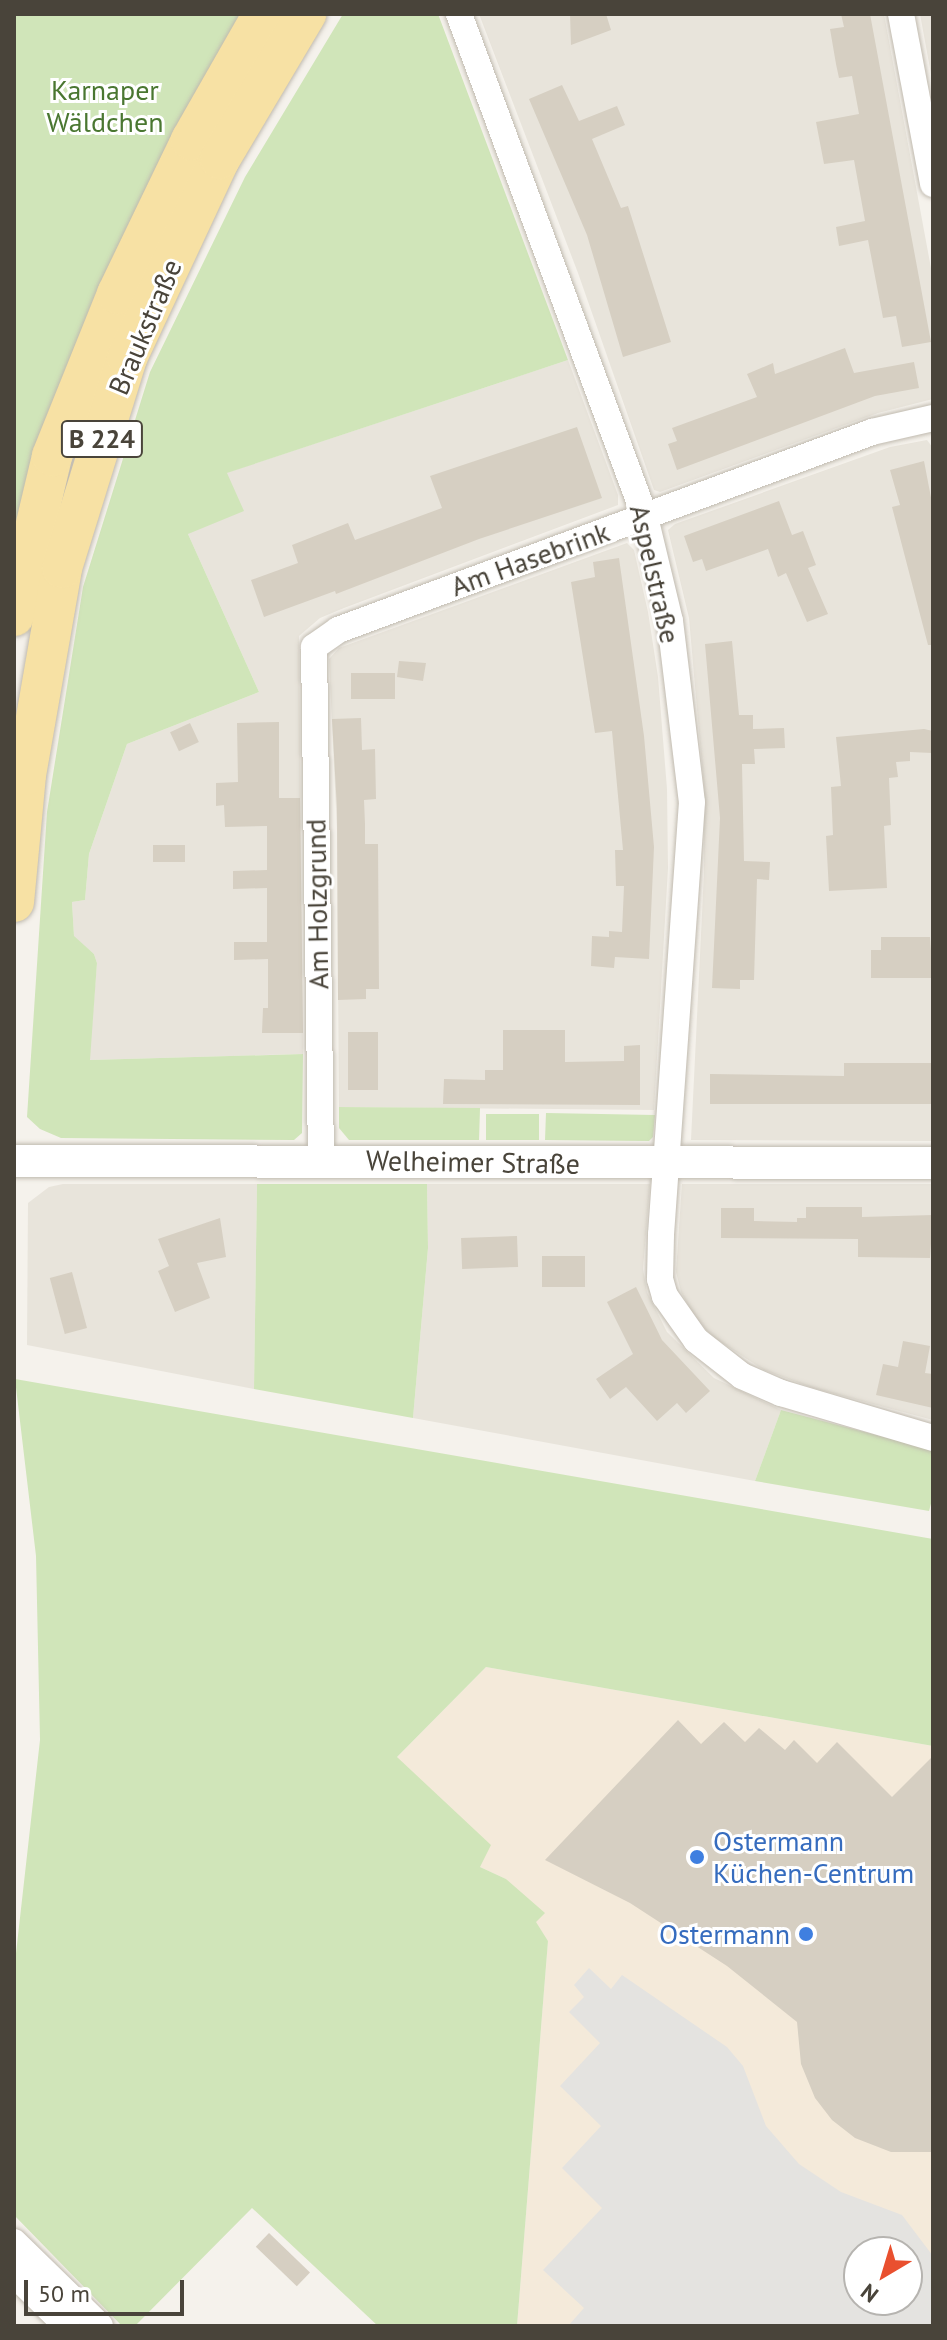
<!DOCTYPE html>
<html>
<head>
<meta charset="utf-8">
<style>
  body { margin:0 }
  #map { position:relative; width:947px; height:2340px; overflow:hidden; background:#f5f2ec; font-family:"PT Sans",sans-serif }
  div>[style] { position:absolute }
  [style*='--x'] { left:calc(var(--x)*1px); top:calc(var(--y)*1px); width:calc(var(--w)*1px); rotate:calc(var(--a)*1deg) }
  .residential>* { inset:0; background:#e8e4db }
  .commercial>* { inset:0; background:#f4eada }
  .green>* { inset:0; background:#d0e5b9; transform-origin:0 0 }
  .parking>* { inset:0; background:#e4e3e0 }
  .building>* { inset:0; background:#d6cfc2; transform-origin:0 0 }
  .roads { filter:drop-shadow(0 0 2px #c0baaf) drop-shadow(0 0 2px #c0baaf) }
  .minor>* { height:26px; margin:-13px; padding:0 13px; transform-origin:13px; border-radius:13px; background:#fff }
  .tertiary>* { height:32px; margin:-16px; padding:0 16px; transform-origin:16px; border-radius:16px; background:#fff }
  .primary>* { height:40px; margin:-20px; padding:0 20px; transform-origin:20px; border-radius:20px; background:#f7e1a4 }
  .dots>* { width:22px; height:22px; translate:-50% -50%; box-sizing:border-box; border:4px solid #fff; border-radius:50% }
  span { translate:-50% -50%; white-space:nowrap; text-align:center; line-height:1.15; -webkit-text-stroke:6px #fff; paint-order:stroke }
  .shield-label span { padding:2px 6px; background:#fff; border:2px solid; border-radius:6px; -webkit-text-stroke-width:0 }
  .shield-label { font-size:26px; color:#49443a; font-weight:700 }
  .park-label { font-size:28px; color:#4a7731 }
  .street-label { font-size:28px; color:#49443a }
  .shop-label { font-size:28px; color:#366cbe }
  .left { translate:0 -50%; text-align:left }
  .right { translate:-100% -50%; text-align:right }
  .frame { position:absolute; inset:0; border:16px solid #49443a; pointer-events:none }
  .north { position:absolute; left:843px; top:2236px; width:80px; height:80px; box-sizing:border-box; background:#fff; border:2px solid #b6b4b0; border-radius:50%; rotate:218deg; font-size:22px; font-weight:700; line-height:32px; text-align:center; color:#49443a }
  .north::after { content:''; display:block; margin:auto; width:28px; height:36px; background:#e9502f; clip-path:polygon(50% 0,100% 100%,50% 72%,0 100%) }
  .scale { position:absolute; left:24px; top:2280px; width:160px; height:36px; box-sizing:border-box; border:4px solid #49443a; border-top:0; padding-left:10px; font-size:24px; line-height:28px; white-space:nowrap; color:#49443a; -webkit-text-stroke:6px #fff; paint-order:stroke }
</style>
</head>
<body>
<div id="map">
  <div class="residential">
    <i style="clip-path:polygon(479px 14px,884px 14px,933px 279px,933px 399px,878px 413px,660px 492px,654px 490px,578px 273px)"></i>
    <i style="clip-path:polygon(920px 14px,933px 14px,933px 87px,931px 74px)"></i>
    <i style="clip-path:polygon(568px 360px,618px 495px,618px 505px,344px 608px,320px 618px,299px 636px,303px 1054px,89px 1060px,97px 963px,94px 954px,74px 937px,72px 902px,85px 900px,89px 854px,127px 744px,259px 692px,188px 534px,226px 473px)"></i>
    <i style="clip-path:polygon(927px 440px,933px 448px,933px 1141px,691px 1140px,704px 873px,704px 788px,689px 618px,668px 530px,675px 524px,890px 447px)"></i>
    <i style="clip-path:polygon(627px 543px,634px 550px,648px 612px,658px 677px,667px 789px,668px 868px,654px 1110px,339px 1107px,337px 830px,329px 659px,339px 648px)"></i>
    <i style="clip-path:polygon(63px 1184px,257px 1184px,254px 1389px,27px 1345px,28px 1203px,49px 1187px)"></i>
    <i style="clip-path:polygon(427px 1184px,650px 1184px,643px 1269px,647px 1292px,667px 1332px,714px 1378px,781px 1410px,755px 1481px,413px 1418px,428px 1248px)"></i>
    <i style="clip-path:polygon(682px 1184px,933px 1184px,933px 1420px,813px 1388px,764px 1370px,713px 1337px,695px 1318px,681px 1292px,676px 1272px)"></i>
  </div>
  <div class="commercial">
    <i style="clip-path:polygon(evenodd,486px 1667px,933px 1746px,933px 2326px,517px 2326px,548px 1941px,506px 1879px,480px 1867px,397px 1757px,486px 1667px,859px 2252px,907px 2252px,907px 2300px,859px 2300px,859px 2252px)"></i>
  </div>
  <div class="green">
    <i style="clip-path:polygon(14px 14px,255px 14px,116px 289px,14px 610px)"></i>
    <i style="clip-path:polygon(343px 14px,438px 14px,568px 360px,227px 473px,244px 511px,188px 534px,259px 692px,127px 744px,89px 854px,85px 900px,72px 902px,74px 936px,94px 954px,97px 963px,90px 1060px,303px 1054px,302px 1133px,294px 1140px,61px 1138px,40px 1129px,27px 1117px,47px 812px,83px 587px,150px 372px,245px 177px)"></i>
    <i style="clip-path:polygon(339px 1107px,480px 1108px,479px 1140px,349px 1140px,339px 1128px)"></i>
    <i style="clip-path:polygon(546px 1113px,655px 1115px,653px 1137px,649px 1141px,545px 1140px)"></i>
    <i style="left:539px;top:1114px;width:26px;height:53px;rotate:90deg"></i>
    <i style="clip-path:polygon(257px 1184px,427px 1184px,428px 1248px,413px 1418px,254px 1389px)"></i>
    <i style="clip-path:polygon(15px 1379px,933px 1539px,933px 1746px,486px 1667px,397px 1757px,491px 1845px,480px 1867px,506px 1879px,545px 1913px,536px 1922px,548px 1941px,517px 2326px,378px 2326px,252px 2208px,135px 2326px,122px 2326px,14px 2215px,14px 1971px,40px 1740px,36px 1556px)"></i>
    <i style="clip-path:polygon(781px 1410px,933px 1450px,933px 1496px,929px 1511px,755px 1481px)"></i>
  </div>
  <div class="parking">
    <i style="clip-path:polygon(evenodd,589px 1968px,611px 1989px,622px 1975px,727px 2047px,743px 2066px,766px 2126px,799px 2164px,841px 2192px,902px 2215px,933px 2256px,933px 2326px,568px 2326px,584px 2308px,543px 2270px,602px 2208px,562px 2168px,601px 2126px,560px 2086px,600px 2043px,569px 2012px,584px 1997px,574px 1985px,589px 1968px,859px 2252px,907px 2252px,907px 2300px,859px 2300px,859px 2252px)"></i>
  </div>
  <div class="building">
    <i style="clip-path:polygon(570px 14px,606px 14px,611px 30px,571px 45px)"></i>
    <i style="clip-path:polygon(841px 14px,870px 14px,931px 342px,902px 347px,896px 316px,883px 318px,868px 240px,839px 246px,836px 227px,865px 221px,854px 160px,824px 164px,816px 122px,859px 114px,852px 76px,839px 78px,836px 64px,830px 29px,844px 27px)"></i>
    <i style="clip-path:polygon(562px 85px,579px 121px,617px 106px,625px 125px,592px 139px,621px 208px,628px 206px,671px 342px,623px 357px,587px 235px,529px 99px)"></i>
    <i style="clip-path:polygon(845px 348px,854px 373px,914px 362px,919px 388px,875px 396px,677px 470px,668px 444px,677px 441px,672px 428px,757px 397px,747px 374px,773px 363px,775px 374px)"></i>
    <i style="clip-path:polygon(577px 427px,602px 498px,479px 539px,336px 594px,335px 591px,264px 617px,251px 580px,298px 563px,292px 545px,348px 523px,355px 540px,442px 508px,430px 476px)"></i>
    <i style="clip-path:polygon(924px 461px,933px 508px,933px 645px,928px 645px,892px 507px,900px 505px,890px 470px)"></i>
    <i style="clip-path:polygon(779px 501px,792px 535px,803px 531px,816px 565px,808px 568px,828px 614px,807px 622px,786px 573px,778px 577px,768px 549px,706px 571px,702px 559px,693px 562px,684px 536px)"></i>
    <i style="clip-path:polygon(619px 558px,644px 736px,654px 847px,649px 959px,615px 957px,614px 968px,591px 966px,592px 936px,609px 937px,609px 931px,622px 932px,624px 886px,616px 886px,615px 850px,623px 850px,612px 731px,595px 733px,571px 582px,595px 577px,593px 562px)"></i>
    <i style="clip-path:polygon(732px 641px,739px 715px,753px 715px,753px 729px,784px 728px,785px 748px,754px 749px,755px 764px,742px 764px,744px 861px,770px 862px,769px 880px,757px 879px,754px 980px,740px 980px,740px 989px,712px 988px,720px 818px,705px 644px)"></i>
    <i style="clip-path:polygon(399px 661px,426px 663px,423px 681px,397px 677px)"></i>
    <i style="left:395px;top:673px;width:26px;height:44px;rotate:90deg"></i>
    <i style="clip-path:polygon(361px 718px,362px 750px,375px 749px,376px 799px,364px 800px,365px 824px,365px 844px,378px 844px,379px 989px,366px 989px,366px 999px,338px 1000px,337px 809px,332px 719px)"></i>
    <i style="clip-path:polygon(279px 722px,279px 798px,300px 798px,303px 1033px,262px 1033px,263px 1008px,268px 1008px,268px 959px,234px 960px,234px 942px,267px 942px,267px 888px,233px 889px,233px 871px,267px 870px,267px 826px,225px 827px,224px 805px,216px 806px,216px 783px,238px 782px,237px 723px)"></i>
    <i style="left:190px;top:723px;width:21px;height:22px;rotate:65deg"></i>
    <i style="clip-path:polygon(924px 729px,933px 731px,932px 753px,910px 752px,910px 761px,896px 762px,898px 777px,889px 778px,891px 825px,884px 826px,887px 888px,829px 891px,826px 836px,833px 835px,831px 787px,841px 786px,836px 737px)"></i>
    <i style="left:153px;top:845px;width:32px;height:17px"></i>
    <i style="clip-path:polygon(881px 937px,930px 937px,933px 978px,871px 978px,871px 950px,881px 950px)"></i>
    <i style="clip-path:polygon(503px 1030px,565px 1030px,565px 1062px,624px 1061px,624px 1046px,640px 1045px,640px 1105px,443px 1104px,444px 1079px,485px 1080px,485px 1070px,503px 1070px)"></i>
    <i style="left:348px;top:1032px;width:30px;height:58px"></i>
    <i style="clip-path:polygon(844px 1063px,933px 1063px,933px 1104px,710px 1104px,710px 1074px,844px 1076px)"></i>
    <i style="clip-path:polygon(806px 1207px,862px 1207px,862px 1217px,933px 1215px,930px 1258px,858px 1257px,858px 1239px,721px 1238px,721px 1208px,754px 1208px,754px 1221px,797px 1222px,797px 1218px,806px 1218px)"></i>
    <i style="clip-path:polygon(220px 1218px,226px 1257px,197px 1263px,210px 1298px,175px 1312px,158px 1271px,169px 1266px,158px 1239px)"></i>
    <i style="left:517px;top:1236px;width:31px;height:56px;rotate:88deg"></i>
    <i style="left:542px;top:1256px;width:43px;height:31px"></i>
    <i style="left:72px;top:1272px;width:58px;height:23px;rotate:75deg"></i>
    <i style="clip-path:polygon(636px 1287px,662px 1340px,710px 1391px,686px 1413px,677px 1403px,657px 1421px,626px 1387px,610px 1399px,596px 1379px,633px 1354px,607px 1302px)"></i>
    <i style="clip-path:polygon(903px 1341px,930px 1346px,925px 1373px,933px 1374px,933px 1408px,876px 1395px,883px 1364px,898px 1367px)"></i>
    <i style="clip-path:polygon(678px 1720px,701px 1744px,724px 1722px,745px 1742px,759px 1728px,785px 1750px,794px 1740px,817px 1763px,837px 1742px,892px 1797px,933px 1756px,933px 2152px,891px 2152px,855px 2138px,832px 2120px,815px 2098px,801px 2064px,797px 2022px,727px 1966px,630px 1903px,545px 1860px)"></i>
    <i style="left:269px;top:2233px;width:57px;height:19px;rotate:44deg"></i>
  </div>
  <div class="roads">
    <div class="minor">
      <i style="--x:459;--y:14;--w:536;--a:69.71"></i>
      <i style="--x:645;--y:517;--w:107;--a:76.5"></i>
      <i style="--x:670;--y:621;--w:182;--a:83.1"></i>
      <i style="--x:692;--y:802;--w:434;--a:94.1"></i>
      <i style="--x:661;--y:1235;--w:44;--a:91.3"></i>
      <i style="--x:660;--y:1279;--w:18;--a:74"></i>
      <i style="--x:665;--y:1296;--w:54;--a:54.8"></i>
      <i style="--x:696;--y:1340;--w:58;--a:38"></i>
      <i style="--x:742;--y:1376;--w:43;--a:23.6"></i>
      <i style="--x:781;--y:1393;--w:159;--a:16.5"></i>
      <i style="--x:901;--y:14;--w:173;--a:79.3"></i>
      <i style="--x:321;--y:1160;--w:513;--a:-90.78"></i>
      <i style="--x:314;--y:647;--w:29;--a:-35"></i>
      <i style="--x:338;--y:630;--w:570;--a:-20.34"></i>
      <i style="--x:872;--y:432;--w:63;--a:-12.9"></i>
      <i style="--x:14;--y:2242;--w:120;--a:44.3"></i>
      <i style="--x:14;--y:2274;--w:74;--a:44.5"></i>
    </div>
    <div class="tertiary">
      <i style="--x:14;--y:1161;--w:919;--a:0.12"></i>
    </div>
    <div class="primary">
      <i style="--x:14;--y:616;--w:164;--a:-76.6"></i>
      <i style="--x:52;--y:456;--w:175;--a:-68.1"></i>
      <i style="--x:117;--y:294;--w:171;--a:-64.3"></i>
      <i style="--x:191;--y:140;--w:145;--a:-60.3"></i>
      <i style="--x:14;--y:902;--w:128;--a:-84.6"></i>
      <i style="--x:26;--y:775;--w:210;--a:-80.1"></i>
      <i style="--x:62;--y:568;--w:220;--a:-72.8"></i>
      <i style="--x:127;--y:358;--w:220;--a:-65"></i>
      <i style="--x:220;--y:159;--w:169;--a:-59.3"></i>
    </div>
  </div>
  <div class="dots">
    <i style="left:697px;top:1857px;background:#3f7fe0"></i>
    <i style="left:806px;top:1934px;background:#3f7fe0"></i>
  </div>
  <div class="shield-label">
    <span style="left:102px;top:439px">B 224</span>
  </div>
  <div class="park-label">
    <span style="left:105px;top:106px">Karnaper<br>Wäldchen</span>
  </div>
  <div class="street-label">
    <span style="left:145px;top:327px;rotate:-67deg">Braukstraße</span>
    <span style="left:530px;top:559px;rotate:-20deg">Am Hasebrink</span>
    <span style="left:655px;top:574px;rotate:77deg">Aspelstraße</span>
    <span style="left:317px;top:904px;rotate:-91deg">Am Holzgrund</span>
    <span style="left:473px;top:1162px;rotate:1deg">Welheimer Straße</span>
  </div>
  <div class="shop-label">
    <span class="left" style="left:713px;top:1857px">Ostermann<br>Küchen-Centrum</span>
    <span class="right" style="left:790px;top:1934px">Ostermann</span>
  </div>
  <div class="frame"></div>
  <div class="north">N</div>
  <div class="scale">50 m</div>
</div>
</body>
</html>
